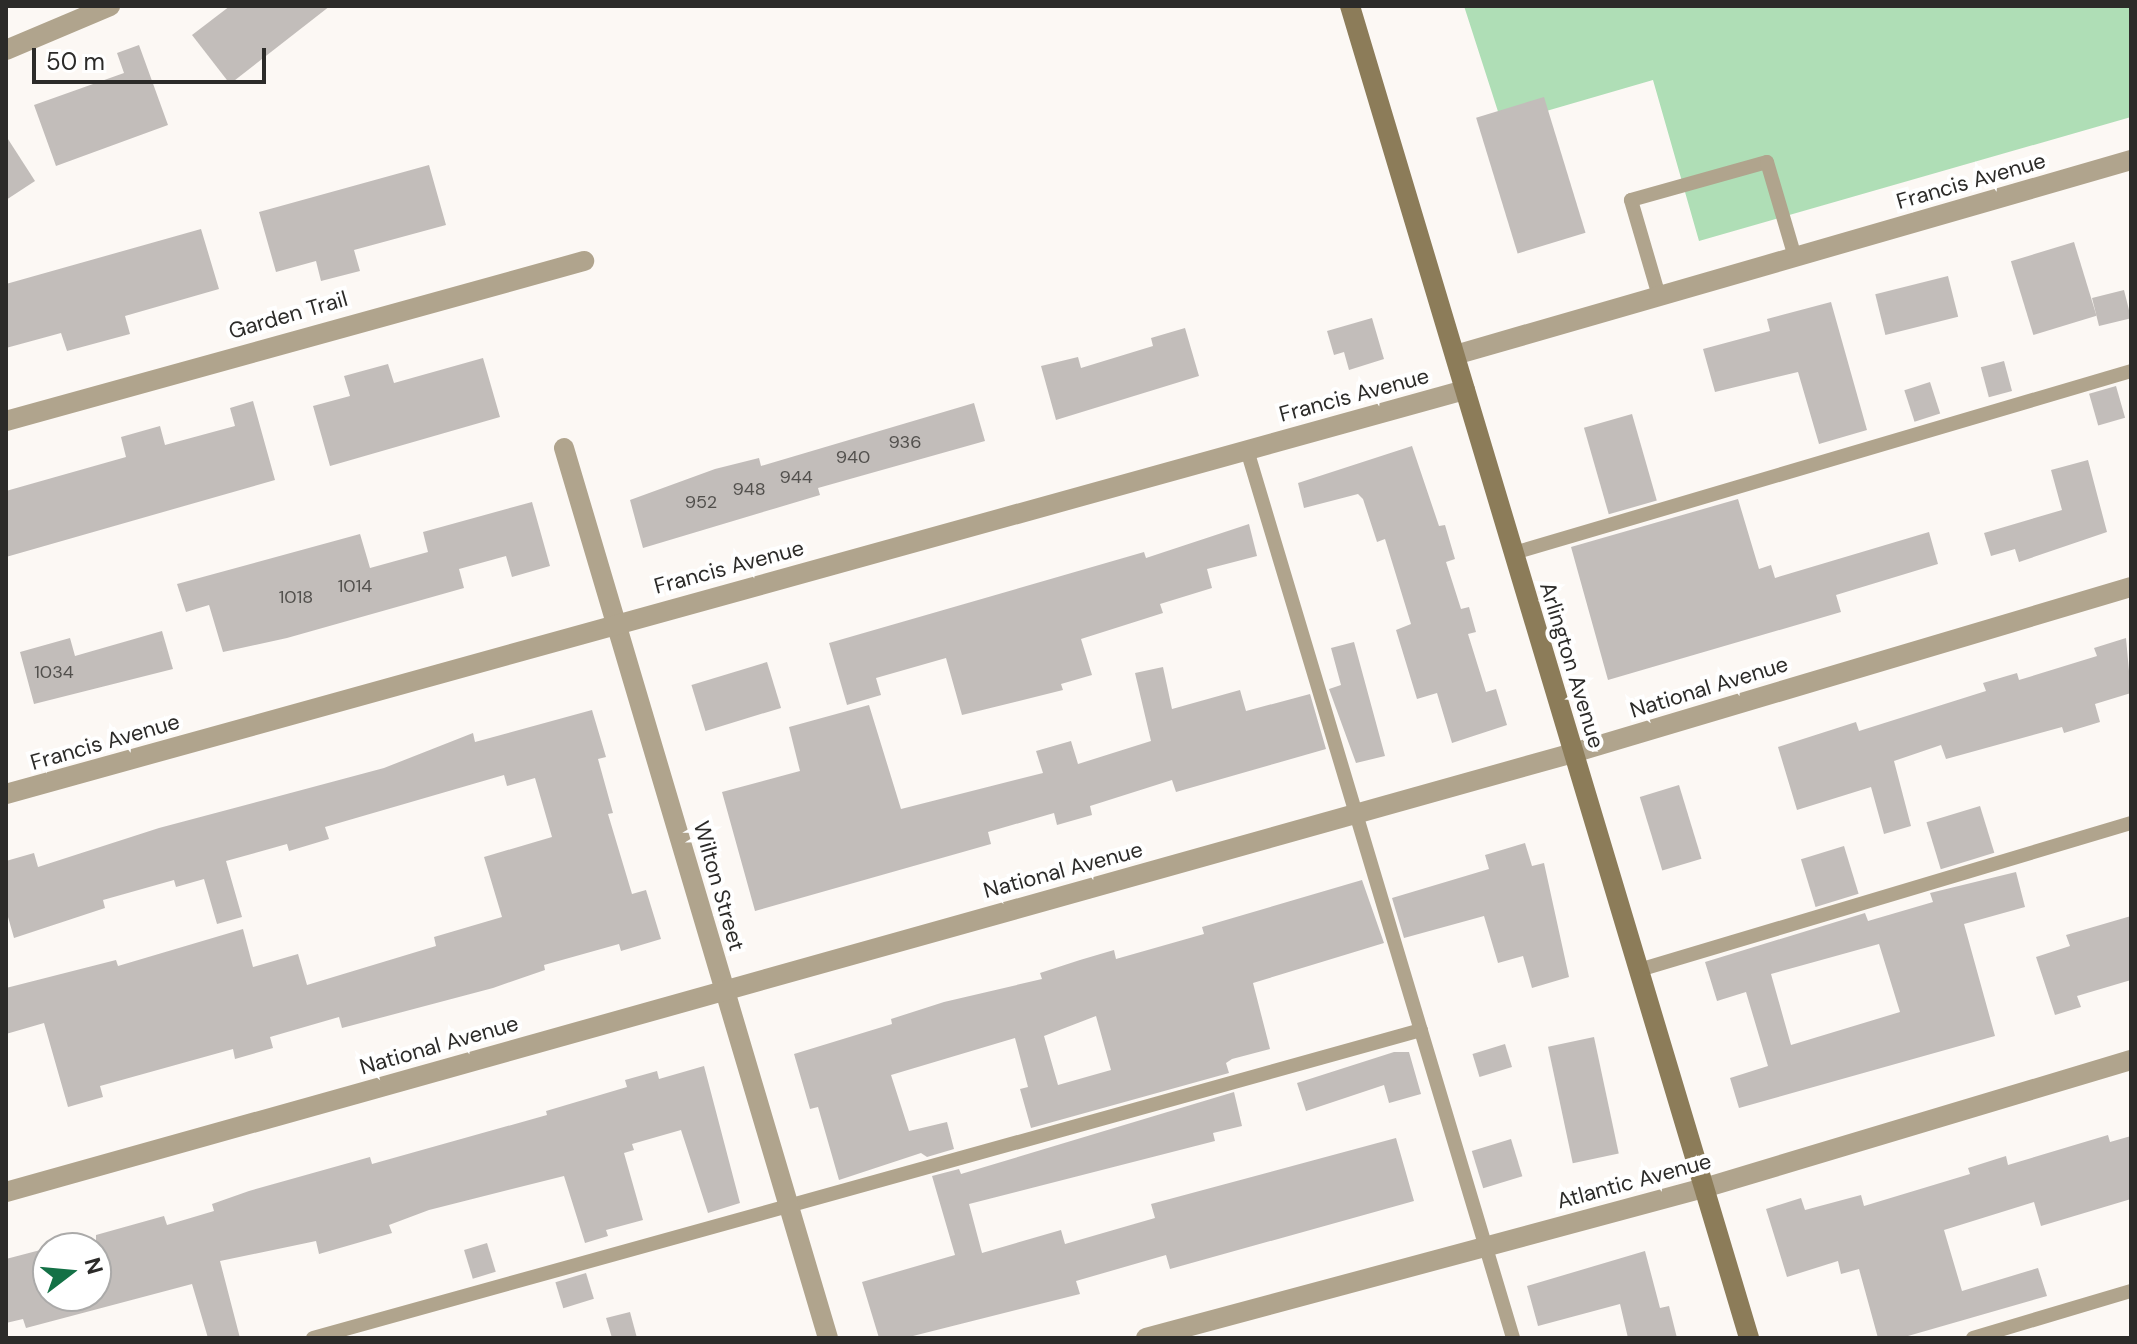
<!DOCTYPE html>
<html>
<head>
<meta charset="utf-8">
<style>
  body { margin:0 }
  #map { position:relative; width:2137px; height:1344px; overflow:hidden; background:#fcf8f4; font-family:"DM Sans",sans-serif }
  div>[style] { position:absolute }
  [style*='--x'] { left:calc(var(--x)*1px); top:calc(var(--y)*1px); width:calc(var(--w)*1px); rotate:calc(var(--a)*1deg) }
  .green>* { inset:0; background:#afdeb6 }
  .building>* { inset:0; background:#c2bdba; transform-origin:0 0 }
  .lane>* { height:14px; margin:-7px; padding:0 7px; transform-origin:7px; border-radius:7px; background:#b0a48d }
  .street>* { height:20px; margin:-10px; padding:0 10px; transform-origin:10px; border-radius:10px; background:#b0a48d }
  .secondary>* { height:20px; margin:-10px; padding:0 10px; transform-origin:10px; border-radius:10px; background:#8c7c59 }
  span { translate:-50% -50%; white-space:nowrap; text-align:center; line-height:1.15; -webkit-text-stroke:8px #fff; paint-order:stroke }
  .number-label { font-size:18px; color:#52504d }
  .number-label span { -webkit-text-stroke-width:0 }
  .street-label { font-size:22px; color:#2c2b29 }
  .frame { position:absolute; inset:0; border:8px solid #2c2b29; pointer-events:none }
  .north { position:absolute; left:32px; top:1232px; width:80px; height:80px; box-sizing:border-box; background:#fff; border:2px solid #abaaa9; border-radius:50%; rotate:74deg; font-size:22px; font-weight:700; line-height:32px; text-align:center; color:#2c2b29 }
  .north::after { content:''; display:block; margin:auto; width:28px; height:36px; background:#147146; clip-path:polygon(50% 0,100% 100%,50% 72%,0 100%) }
  .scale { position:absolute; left:32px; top:48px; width:234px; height:36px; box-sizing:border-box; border:4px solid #2c2b29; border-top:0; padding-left:10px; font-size:24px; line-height:28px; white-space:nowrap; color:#2c2b29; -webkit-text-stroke:6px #fff; paint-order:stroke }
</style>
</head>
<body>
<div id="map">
  <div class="green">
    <i style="clip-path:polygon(1464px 6px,2131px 6px,2131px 117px,1699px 241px,1653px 80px,1502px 124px)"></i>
  </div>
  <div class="building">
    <i style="clip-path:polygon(230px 6px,330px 6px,230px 84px,192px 35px)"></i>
    <i style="clip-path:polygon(139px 45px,168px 125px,56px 166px,34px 105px,124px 73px,117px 53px)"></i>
    <i style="left:1544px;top:97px;width:142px;height:71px;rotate:73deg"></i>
    <i style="clip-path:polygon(6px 136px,35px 181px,6px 200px)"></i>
    <i style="clip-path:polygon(429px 165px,446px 225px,354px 250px,360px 271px,321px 281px,316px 261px,276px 272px,259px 212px)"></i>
    <i style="clip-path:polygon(201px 229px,219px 289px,125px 316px,130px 334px,67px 351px,61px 333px,6px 348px,6px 284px)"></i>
    <i style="left:2074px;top:242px;width:77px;height:66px;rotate:73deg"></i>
    <i style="left:1948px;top:276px;width:42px;height:75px;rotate:76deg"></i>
    <i style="left:2124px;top:290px;width:29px;height:33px;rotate:76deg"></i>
    <i style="clip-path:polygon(1831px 302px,1867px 430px,1819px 444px,1798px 372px,1715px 392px,1703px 349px,1770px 331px,1767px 319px)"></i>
    <i style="clip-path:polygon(1372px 318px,1384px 359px,1349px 370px,1344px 352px,1334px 355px,1327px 331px)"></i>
    <i style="clip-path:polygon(1185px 328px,1199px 376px,1056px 420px,1041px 366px,1078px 357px,1081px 368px,1153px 346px,1151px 338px)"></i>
    <i style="clip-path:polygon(483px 358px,500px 417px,330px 466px,313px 406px,350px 396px,344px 376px,388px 364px,394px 383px)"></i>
    <i style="left:2004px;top:361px;width:31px;height:24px;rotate:75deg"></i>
    <i style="left:1930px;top:382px;width:33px;height:27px;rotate:72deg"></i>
    <i style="left:2116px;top:386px;width:33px;height:28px;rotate:74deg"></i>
    <i style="clip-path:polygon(253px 401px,275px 480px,6px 557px,6px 491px,126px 457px,121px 437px,160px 426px,165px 445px,235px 426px,230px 408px)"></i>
    <i style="clip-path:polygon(974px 403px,985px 441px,818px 488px,820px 495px,643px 548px,630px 500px,715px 469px,759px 458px,761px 466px)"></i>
    <i style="left:1632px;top:414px;width:90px;height:50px;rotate:74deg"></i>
    <i style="clip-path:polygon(1412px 446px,1439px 526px,1445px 525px,1455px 559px,1446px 562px,1461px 609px,1469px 607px,1476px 632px,1468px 634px,1486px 692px,1496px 689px,1507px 725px,1452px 743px,1437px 693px,1417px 699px,1396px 630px,1411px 624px,1385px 539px,1377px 542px,1363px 499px,1358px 494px,1304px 508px,1298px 483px)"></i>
    <i style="clip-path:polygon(2088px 460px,2107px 532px,2019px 562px,2015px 549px,1991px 556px,1984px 533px,2062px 510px,2051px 470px)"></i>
    <i style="clip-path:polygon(1738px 499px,1759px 569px,1771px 565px,1775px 578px,1929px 532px,1938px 564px,1836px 595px,1841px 612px,1608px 680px,1571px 547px)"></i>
    <i style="clip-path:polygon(532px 502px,550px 566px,512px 577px,506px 556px,459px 569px,464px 588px,287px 638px,223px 652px,209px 605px,186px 612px,177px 584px,360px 534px,370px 568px,428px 552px,423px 532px)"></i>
    <i style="clip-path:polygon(1249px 524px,1257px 556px,1207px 569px,1212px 588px,1160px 604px,1163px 613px,1081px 639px,1092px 675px,1061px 684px,1063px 690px,962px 715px,946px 658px,876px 678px,881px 695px,847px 705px,829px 643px,1144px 552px,1146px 558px)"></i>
    <i style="clip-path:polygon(162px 631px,173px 669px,34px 704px,20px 652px,70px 638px,75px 656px)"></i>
    <i style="clip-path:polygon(2126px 638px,2131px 693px,2095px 704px,2100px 722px,2064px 733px,2062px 727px,1946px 759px,1941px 745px,1894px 761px,1911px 826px,1884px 834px,1871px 787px,1797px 810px,1778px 747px,1856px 722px,1859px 731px,1986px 691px,1983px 683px,2017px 673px,2019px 680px,2097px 656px,2094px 648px)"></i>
    <i style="clip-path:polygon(1354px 642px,1385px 756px,1356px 763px,1329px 689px,1341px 685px,1331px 648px)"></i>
    <i style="left:767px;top:662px;width:48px;height:79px;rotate:73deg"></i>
    <i style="clip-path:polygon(1163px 667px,1172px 709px,1240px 690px,1246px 711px,1310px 694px,1326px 749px,1176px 792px,1172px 780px,1090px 806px,1092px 815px,1057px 825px,1054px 813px,988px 832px,991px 844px,755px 911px,722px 792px,800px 771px,789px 727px,869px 705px,901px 809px,1043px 773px,1036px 751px,1071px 741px,1078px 764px,1151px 741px,1135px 673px)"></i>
    <i style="clip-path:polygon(592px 710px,606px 757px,598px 759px,613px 813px,608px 814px,632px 894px,646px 890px,661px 939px,621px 951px,619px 944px,544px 965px,545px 970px,493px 988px,342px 1028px,339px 1017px,270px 1037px,273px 1048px,235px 1059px,233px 1049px,100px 1086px,103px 1097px,68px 1107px,44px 1023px,6px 1034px,6px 988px,116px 960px,118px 966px,243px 929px,253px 967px,298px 954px,307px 985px,436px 946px,434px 937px,502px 917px,484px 857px,552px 837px,535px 778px,507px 786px,504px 775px,325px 827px,329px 839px,289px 851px,287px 844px,226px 861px,242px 917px,217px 924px,204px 879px,176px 887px,174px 880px,103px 900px,105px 908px,14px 938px,6px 910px,6px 861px,34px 853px,38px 867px,159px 828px,384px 768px,473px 733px,475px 742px)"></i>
    <i style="left:1679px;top:785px;width:77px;height:41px;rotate:73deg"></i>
    <i style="left:1980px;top:806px;width:49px;height:56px;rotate:73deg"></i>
    <i style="clip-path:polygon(1525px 843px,1532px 866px,1544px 863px,1569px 977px,1532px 988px,1523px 956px,1498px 963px,1484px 916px,1404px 938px,1392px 898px,1489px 869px,1485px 855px)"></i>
    <i style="left:1844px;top:846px;width:50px;height:45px;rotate:73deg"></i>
    <i style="clip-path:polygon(evenodd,2016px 872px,2025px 907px,1964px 924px,1995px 1036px,1739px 1108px,1730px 1078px,1768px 1066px,1746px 992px,1717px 1001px,1705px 962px,1865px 913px,1868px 921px,1933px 902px,1930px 893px,2016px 872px,1879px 944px,1900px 1012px,1791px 1045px,1771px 974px,1879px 944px)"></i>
    <i style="clip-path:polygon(evenodd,1362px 880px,1384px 943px,1253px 983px,1270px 1049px,1232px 1059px,1226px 1063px,1229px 1073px,1031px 1128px,1020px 1089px,1028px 1087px,1015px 1038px,891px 1075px,909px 1131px,947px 1122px,954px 1149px,927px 1157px,921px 1153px,839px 1180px,818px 1107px,810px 1109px,794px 1054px,892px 1024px,891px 1019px,944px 1002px,1042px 979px,1040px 973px,1080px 960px,1114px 950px,1116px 959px,1204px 934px,1202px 927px,1362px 880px,1096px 1016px,1111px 1070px,1058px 1085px,1044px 1036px,1096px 1016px)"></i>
    <i style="clip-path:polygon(2131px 916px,2131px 980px,2077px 996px,2081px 1007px,2055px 1015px,2036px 957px,2070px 946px,2066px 935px)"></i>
    <i style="left:1594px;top:1037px;width:119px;height:47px;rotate:78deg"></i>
    <i style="left:1505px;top:1044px;width:24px;height:34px;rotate:73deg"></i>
    <i style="clip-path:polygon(1394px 1052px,1409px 1052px,1421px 1094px,1389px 1103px,1384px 1085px,1306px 1111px,1297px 1083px)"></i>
    <i style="clip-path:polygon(704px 1066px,740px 1203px,708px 1213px,681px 1130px,632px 1144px,634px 1150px,624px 1153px,643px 1220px,606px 1230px,608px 1236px,585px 1243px,564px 1176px,429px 1210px,389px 1225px,392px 1233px,319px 1254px,316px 1241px,220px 1261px,240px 1338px,208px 1338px,192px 1284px,26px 1328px,23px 1319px,6px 1323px,6px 1259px,48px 1248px,48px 1296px,96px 1296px,96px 1235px,164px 1216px,167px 1225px,214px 1211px,212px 1204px,249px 1191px,370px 1157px,372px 1164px,547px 1115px,546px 1111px,627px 1087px,625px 1080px,657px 1071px,659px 1079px)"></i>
    <i style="clip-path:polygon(1234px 1092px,1242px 1126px,1213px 1133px,1215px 1141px,969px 1204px,982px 1253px,1061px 1230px,1065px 1244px,1155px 1218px,1151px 1204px,1396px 1138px,1414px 1201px,1170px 1269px,1166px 1255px,1076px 1281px,1080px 1294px,905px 1338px,879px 1338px,862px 1282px,955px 1255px,932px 1176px,959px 1169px,961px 1174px)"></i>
    <i style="clip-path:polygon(2108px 1135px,2110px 1142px,2131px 1136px,2131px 1199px,2041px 1226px,2034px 1202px,1944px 1230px,1962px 1291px,2038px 1268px,2047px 1296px,1901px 1338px,1878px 1338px,1859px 1269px,1841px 1274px,1838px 1261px,1787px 1277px,1766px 1209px,1801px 1198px,1805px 1210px,1861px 1195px,1864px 1206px,1970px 1174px,1968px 1168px,2006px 1156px,2008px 1165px)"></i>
    <i style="left:1511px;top:1139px;width:39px;height:41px;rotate:73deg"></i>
    <i style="left:487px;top:1243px;width:30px;height:24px;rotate:73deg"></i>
    <i style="clip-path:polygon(1645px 1251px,1660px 1308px,1669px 1306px,1677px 1338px,1628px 1338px,1620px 1304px,1538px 1326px,1527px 1286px)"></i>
    <i style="left:586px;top:1273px;width:27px;height:32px;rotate:73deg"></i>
    <i style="clip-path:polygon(630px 1312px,637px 1338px,612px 1338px,606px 1318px)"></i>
  </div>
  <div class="lane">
    <i style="--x:1659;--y:296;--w:100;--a:-106.3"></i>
    <i style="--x:1631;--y:200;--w:141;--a:-15.6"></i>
    <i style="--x:1767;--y:162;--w:99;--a:73.6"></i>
    <i style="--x:1247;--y:450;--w:927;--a:73.32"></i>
    <i style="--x:1514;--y:553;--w:643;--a:-16.43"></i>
    <i style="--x:1639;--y:970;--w:513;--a:-16.64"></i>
    <i style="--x:313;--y:1338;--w:1150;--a:-15.53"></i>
    <i style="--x:1973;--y:1338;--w:165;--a:-16.6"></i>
  </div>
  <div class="street">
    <i style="--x:6;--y:50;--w:113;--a:-22.9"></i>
    <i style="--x:1455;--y:355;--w:704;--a:-16.09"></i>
    <i style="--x:6;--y:421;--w:600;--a:-15.47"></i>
    <i style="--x:564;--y:448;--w:928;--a:73.48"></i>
    <i style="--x:6;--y:794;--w:1514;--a:-15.48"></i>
    <i style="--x:6;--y:1192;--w:1627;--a:-15.65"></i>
    <i style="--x:1573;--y:753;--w:582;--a:-16.57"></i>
    <i style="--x:1146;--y:1338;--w:578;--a:-15.05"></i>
    <i style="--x:1704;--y:1188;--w:446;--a:-16.7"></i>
  </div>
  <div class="secondary">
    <i style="--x:1350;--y:6;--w:1390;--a:73.32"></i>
  </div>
  <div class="number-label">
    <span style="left:905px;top:442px">936</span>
    <span style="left:853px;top:457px">940</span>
    <span style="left:796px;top:477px">944</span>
    <span style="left:749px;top:489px">948</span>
    <span style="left:701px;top:502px">952</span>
    <span style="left:355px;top:586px">1014</span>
    <span style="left:296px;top:597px">1018</span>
    <span style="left:54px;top:672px">1034</span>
  </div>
  <div class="street-label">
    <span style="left:1971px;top:181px;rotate:-16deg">Francis Avenue</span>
    <span style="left:288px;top:315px;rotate:-16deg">Garden Trail</span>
    <span style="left:1354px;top:395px;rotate:-15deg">Francis Avenue</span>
    <span style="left:729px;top:567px;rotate:-15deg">Francis Avenue</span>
    <span style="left:1572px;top:665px;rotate:73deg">Arlington Avenue</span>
    <span style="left:1709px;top:687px;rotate:-17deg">National Avenue</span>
    <span style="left:105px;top:742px;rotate:-16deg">Francis Avenue</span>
    <span style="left:1063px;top:870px;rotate:-15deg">National Avenue</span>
    <span style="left:719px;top:886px;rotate:74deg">Wilton Street</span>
    <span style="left:439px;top:1045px;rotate:-16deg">National Avenue</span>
    <span style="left:1634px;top:1181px;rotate:-15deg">Atlantic Avenue</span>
  </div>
  <div class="frame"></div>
  <div class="north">N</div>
  <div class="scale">50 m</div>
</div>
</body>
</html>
